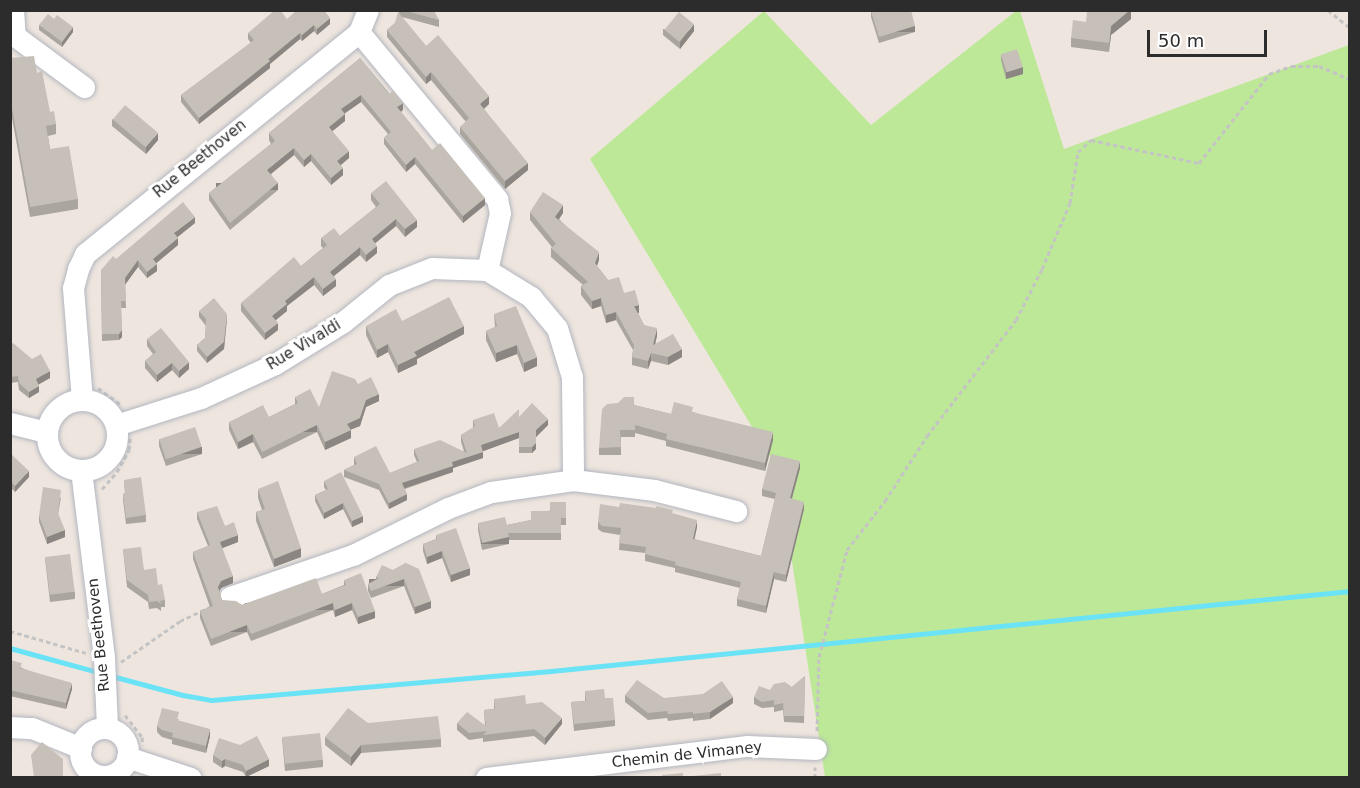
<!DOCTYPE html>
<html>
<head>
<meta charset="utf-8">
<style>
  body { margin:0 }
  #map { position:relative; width:1360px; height:788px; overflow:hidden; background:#eee5de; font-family:"DejaVu Sans",sans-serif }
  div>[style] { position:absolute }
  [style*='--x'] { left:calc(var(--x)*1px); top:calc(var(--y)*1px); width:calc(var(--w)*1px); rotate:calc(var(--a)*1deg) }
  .green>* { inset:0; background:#bde897 }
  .stream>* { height:4.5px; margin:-2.25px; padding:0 2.25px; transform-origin:2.25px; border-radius:2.25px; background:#6be3f6 }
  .path>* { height:3px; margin-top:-1.5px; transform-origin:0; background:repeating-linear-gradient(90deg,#c4c4c4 0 4.5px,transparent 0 7.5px) }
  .roads { filter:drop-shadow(0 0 2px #b2b6c0) drop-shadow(0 0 2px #b2b6c0) }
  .minor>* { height:21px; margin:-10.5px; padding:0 10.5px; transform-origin:10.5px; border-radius:10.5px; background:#fff }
  .minor>.ring { margin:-10.5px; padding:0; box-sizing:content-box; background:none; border:21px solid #fff; border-radius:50% }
  .wall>* { inset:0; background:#aaa59f }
  .shaded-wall>* { inset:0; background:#8b8682; transform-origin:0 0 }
  .building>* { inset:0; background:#c6c0b9; transform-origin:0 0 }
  span { translate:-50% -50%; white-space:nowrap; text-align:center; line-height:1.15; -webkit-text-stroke:6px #fff; paint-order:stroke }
  .street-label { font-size:15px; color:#2c2c2c }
  .frame { position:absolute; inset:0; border:12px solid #2c2c2c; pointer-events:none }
  .scale { position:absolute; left:1147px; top:30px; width:120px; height:27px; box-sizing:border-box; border:3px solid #2c2c2c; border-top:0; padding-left:8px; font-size:18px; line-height:21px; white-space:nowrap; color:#2c2c2c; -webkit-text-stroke:4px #fff; paint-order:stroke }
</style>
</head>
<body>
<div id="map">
  <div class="green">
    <i style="clip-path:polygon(764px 11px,871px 125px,1016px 11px,1020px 11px,1064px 149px,1349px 45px,1349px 777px,825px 777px,778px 470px,590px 159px)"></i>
  </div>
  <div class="stream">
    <i style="--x:10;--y:648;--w:91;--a:15.3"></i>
    <i style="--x:112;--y:676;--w:73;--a:15"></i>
    <i style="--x:183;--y:695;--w:29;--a:10"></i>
    <i style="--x:212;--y:700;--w:340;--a:-4.9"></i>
    <i style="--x:551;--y:671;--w:803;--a:-5.72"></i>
  </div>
  <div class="path">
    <i style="--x:1328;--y:10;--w:28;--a:39"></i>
    <i style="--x:98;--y:388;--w:29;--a:36"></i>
    <i style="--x:102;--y:489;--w:23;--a:-49"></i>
    <i style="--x:117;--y:472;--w:25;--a:-61"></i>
    <i style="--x:129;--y:450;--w:12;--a:-85"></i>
    <i style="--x:10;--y:631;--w:79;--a:16.1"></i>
    <i style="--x:121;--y:662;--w:72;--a:-34.8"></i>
    <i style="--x:180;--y:621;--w:35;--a:-25"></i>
    <i style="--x:125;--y:715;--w:28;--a:52"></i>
    <i style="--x:142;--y:737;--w:8;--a:83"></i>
    <i style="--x:817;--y:731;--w:74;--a:-88.5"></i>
    <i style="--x:819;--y:657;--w:111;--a:-75.3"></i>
    <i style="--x:847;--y:550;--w:62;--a:-52.2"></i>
    <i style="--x:885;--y:501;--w:77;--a:-57.1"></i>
    <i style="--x:927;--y:436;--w:146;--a:-52.5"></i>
    <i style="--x:1016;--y:320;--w:57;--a:-63"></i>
    <i style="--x:1042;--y:269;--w:72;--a:-67"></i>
    <i style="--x:1070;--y:203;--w:52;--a:-81.1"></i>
    <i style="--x:1078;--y:152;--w:18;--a:-43"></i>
    <i style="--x:1091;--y:140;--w:110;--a:12"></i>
    <i style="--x:1199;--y:163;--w:113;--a:-51.8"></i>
    <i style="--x:1269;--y:74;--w:23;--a:-20"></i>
    <i style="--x:1291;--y:66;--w:28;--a:0"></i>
    <i style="--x:1319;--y:66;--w:34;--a:23"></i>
    <i style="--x:815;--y:778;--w:11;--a:-90"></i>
  </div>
  <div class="roads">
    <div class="minor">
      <i style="--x:13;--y:10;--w:26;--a:86"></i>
      <i style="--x:15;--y:36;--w:86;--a:36.5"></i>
      <i style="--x:359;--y:32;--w:24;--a:-68"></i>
      <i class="ring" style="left:47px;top:400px;width:49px;height:49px"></i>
      <i style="--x:82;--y:400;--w:112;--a:-94.6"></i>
      <i style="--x:73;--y:288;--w:20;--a:-75"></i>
      <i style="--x:78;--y:269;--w:17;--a:-65"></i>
      <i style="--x:85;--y:254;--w:353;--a:-39"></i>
      <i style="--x:359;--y:32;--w:217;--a:50.4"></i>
      <i style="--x:497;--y:199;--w:14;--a:78"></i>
      <i style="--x:500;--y:213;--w:58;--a:102.8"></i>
      <i style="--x:10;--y:423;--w:37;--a:14"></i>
      <i style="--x:116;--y:425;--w:89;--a:-17.6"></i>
      <i style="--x:201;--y:398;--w:81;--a:-24.7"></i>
      <i style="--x:275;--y:364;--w:80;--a:-31.7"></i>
      <i style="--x:343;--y:322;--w:59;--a:-38.8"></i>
      <i style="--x:389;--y:285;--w:46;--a:-21.6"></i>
      <i style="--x:432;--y:268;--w:55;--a:2.1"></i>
      <i style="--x:487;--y:270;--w:52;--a:31.5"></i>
      <i style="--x:531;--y:297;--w:40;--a:50"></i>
      <i style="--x:557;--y:328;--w:51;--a:73"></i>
      <i style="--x:572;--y:377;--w:103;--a:89.4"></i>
      <i style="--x:81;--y:470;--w:189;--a:83"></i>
      <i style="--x:104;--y:658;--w:70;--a:87.5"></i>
      <i style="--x:230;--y:597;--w:130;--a:-18.9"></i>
      <i style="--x:353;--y:555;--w:106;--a:-26.3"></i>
      <i style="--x:448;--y:508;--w:46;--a:-20.4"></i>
      <i style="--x:491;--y:492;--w:83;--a:-8.3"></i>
      <i style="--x:573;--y:480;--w:82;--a:7"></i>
      <i style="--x:654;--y:490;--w:85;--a:14.4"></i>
      <i style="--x:10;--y:727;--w:22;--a:3"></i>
      <i style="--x:32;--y:728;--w:53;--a:22.2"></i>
      <i class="ring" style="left:80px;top:728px;width:27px;height:27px"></i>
      <i style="--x:127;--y:757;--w:67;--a:18.2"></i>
      <i style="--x:486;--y:778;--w:263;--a:-7"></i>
      <i style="--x:747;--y:746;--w:69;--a:2.5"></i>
    </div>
  </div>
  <div class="wall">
    <i style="clip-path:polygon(399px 10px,433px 10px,439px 20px,439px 27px,402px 17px,426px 46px,489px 104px,484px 109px,528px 170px,505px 189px,460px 134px,460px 127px,466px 122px,431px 80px,426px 84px,387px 37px,387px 30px,395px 23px,399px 14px)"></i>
    <i style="clip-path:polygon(1131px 10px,1131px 19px,1111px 35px,1109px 52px,1071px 47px,1071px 38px,1086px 22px)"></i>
    <i style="clip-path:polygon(871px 11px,915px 32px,879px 43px,871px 17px)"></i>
    <i style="clip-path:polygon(287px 19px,330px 24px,317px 35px,314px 31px,302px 41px,300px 39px,270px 64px,270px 68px,199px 124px,181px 102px,181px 95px,251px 43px,248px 39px,248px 33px)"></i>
    <i style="clip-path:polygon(39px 25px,73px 32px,62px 47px,39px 30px)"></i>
    <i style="clip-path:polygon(663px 29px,694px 31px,680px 49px,663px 35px)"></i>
    <i style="clip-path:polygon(1001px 54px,1023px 74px,1006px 79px,1001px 60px)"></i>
    <i style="clip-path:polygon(10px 58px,50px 112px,56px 124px,56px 134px,48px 136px,50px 149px,78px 199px,78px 209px,30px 217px,10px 107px)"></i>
    <i style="clip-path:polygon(360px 58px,403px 110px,401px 112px,432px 150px,485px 205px,463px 223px,415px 164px,406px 172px,384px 144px,384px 138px,388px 134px,361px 102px,345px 113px,345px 121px,332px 131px,349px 158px,341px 165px,343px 175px,331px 185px,311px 161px,304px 167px,294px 155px,271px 174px,278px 190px,230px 230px,209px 200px,209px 193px,271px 144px,269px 140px,269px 133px)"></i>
    <i style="clip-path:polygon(112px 119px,158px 140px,146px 154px,112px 126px)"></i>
    <i style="clip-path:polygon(371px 193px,417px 227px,405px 237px,396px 226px,375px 243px,377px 253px,366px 262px,360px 255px,334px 276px,336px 286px,323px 296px,314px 285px,287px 306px,287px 311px,276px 320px,278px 330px,265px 340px,241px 311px,241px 303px,301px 266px,323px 248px,321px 246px,321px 238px,340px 236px,376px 207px,371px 200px)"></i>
    <i style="clip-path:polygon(530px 212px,563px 213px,559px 219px,599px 260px,597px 266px,608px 280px,624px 293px,639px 313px,638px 313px,644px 325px,657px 336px,655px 343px,682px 357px,668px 365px,651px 361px,648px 369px,632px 365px,632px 357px,633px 350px,616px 320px,606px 323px,601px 306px,592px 309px,581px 295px,581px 286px,583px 285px,551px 257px,551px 248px,552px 247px,530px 220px)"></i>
    <i style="clip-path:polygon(195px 223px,177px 237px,178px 245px,156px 263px,157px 271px,147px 278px,138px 267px,125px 284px,126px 308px,121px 308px,122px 337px,119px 340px,102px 341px,101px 270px,116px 259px)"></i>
    <i style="clip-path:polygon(199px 311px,227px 321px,224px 349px,207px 363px,197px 351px,197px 345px,205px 338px,206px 326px,199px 317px)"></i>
    <i style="clip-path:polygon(494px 314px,537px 366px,524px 372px,517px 354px,496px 362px,486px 340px,486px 331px,495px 327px)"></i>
    <i style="clip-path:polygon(402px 321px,464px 334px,417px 359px,417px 364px,398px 373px,388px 352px,377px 358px,366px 335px,366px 326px)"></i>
    <i style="clip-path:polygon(147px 339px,189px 369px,179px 378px,172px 370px,157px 382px,145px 368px,145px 361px,153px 354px,147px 346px)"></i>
    <i style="clip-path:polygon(10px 346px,50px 378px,38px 384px,39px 392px,29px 398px,19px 390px,18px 382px,10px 383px)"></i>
    <i style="clip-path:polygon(358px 384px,379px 401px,366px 407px,360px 426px,350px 430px,351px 438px,325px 450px,317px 432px,262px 459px,253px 442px,238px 449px,229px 430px,229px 422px,269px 417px,295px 404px,295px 397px,319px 407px)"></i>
    <i style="clip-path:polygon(618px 403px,634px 405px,671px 414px,693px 412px,773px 440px,765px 471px,666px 446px,666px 441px,635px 433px,635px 437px,621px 437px,621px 455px,599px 455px,599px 448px)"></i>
    <i style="clip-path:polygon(519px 417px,548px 425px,536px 437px,536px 449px,532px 453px,519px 453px,519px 438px,483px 451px,483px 458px,453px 468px,453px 472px,405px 489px,407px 500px,389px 509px,379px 490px,344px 477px,344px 470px,354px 465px,354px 457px,390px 473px,417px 462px,414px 455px,414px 449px,464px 451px,461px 442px,461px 435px,473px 428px,473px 420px,499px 428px)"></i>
    <i style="clip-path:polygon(159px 439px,202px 454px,166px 466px,159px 446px)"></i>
    <i style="clip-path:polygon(10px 453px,29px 477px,15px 492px,10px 487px)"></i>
    <i style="clip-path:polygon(800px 468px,792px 499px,804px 509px,786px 582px,774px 579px,766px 613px,737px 606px,737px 599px,740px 588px,675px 572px,675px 568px,645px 561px,645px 553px,619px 550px,620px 535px,602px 532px,598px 529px,598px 522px,673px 514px,697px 527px,694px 539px,761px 556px,775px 499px,762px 496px,762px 489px)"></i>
    <i style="clip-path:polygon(124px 480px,146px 515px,146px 522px,126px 524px,123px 500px,123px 494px,125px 493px)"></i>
    <i style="clip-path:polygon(324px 481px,363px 522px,352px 527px,343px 509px,324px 519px,315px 501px,315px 495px,326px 490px,324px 487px)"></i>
    <i style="clip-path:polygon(258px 489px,301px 557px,274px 567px,256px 521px,256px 512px,262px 510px,258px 498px)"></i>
    <i style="clip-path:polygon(61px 497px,58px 515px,65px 537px,47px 544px,39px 522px,39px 516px)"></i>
    <i style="clip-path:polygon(566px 502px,566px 525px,561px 525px,561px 540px,509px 540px,509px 544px,482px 550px,478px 530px,478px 523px,507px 525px,531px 520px)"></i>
    <i style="clip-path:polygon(197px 512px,225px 526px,238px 542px,222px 548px,233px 583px,221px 588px,219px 591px,222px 600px,242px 605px,322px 594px,344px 585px,344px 580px,375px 618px,358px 624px,352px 610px,335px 617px,333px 610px,251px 641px,247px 632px,211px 646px,200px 618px,200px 611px,210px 607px,193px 559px,193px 552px,208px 546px,197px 519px)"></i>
    <i style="clip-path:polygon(436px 535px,470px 575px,451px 582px,442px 558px,427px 564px,423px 551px,423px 544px,436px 539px)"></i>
    <i style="clip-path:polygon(123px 549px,158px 585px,165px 600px,165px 607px,161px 607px,161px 611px,157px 608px,149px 609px,148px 602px,127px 587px)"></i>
    <i style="clip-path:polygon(45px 558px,75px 592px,75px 599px,50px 602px)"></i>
    <i style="clip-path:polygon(406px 563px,431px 608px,415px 614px,404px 586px,371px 598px,368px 591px,368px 584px,376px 580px,376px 577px,393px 570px)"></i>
    <i style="clip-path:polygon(10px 660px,22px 668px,72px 689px,66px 709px,10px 696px)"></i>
    <i style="clip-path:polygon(805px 676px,804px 723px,784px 722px,783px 710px,774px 712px,774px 707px,762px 708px,754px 704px,754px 697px,770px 690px,792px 687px)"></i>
    <i style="clip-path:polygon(585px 691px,605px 698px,615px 720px,615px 726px,574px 731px,571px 702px,585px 701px)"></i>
    <i style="clip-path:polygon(625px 695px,664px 698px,733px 703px,710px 719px,693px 721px,693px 718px,668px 721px,667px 718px,648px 720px,625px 702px)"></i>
    <i style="clip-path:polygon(494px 699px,526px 704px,562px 724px,545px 745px,534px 736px,483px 742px,483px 738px,469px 740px,457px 730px,457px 723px,485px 726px,484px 710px,494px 709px)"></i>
    <i style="clip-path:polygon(179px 719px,178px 721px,210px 736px,206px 753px,172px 744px,172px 740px,162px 737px,157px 732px,157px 726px)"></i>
    <i style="clip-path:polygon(368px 723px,441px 739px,441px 747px,361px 753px,351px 766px,325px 745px,325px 737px)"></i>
    <i style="clip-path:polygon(282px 738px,323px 760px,323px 767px,285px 771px)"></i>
    <i style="clip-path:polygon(213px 755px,269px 766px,246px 777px,243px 772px,225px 766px,222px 768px,213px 762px)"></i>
  </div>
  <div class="shaded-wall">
    <i style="clip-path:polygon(1130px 10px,1131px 10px,1131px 19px,1111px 35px,1109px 52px,1111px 26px)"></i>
    <i style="clip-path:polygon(330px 18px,330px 24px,317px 35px,317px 29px)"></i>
    <i style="clip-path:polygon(694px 24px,694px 31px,680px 49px,680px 42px)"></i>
    <i style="clip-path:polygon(314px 25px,314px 31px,302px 41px,302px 35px)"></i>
    <i style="left:915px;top:26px;width:6px;height:38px;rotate:90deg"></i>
    <i style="clip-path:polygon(73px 27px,73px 32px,62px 47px,62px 42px)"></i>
    <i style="clip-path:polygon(300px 33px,300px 39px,270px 64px,270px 68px,199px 124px,199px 118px)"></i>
    <i style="clip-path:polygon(1023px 67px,1023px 74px,1006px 79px,1006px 72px)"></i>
    <i style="clip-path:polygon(431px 72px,431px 80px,426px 84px,426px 77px)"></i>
    <i style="clip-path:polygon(361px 95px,361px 102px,341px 116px,341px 109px)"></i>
    <i style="clip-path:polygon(489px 96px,489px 104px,480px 112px,480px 104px)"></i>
    <i style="clip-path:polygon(403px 103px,403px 110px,397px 114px,397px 107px)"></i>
    <i style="clip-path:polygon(345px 114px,345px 121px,329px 134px,329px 127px)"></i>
    <i style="clip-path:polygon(158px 133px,158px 140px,146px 154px,146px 147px)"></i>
    <i style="clip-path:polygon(294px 148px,294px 155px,267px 177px,267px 170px)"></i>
    <i style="clip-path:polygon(349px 151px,349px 158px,337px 168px,337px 161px)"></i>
    <i style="clip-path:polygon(311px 154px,311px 161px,304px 167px,304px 160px)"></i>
    <i style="clip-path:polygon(415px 157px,415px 164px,406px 172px,406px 165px)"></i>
    <i style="clip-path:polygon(528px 163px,528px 170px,505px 189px,505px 181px)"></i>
    <i style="clip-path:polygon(343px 168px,343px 175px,331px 185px,331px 178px)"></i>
    <i style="left:278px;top:183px;width:7px;height:62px;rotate:90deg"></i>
    <i style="clip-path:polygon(485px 198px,485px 205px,463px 223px,463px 216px)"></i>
    <i style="clip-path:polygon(563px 205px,563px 213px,555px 225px,555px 217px)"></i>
    <i style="clip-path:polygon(195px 217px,195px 223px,174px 240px,174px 233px)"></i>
    <i style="clip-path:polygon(396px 219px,396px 226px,372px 246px,372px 239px)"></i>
    <i style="clip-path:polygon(417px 220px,417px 227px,405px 237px,405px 229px)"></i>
    <i style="clip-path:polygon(178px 238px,178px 245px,153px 266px,153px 259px)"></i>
    <i style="clip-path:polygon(377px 246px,377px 253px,366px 262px,366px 255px)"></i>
    <i style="clip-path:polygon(360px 247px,360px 255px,330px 279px,330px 272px)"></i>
    <i style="clip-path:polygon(599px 252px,599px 260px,595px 271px,595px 263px)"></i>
    <i style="clip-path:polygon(138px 260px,138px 267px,125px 285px,125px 278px)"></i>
    <i style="clip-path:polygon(157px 264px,157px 271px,147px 278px,147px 272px)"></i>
    <i style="clip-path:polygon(314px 277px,314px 285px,287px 306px,287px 311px,272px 323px,272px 316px,285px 301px)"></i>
    <i style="clip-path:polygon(336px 279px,336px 286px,323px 296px,323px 289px)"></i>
    <i style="clip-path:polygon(601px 298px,601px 306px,592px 309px,592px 301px)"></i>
    <i style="clip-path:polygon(639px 305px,639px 313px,634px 314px,634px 306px)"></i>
    <i style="clip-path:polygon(616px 312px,616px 320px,606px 323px,606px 315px)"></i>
    <i style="clip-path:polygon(227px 314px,224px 349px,207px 363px,207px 357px)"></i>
    <i style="clip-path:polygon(278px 323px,278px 330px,265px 340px,265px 333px)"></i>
    <i style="clip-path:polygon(464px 326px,464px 334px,417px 359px,417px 364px,398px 373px,398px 365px,414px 352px)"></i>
    <i style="clip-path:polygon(657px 328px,657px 336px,653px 353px,653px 345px)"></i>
    <i style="clip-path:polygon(122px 330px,122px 337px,119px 340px,119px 334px)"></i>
    <i style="clip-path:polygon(388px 344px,388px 352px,377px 358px,377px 350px)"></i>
    <i style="clip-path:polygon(517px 345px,517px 354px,496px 362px,496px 353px)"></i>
    <i style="clip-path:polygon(682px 349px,682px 357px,668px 365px,668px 357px)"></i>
    <i style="clip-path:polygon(651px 353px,651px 361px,648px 369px,648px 361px)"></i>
    <i style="clip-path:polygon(537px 357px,537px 366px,524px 372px,524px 363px)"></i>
    <i style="clip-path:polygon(189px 362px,189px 369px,179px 378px,179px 371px)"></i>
    <i style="clip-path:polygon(172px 363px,172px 370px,157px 382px,157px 375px)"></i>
    <i style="clip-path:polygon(50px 371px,50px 378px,36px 386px,36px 379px)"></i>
    <i style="clip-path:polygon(39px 386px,39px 392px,29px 398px,29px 392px)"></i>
    <i style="clip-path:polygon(379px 394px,379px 401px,366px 407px,360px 426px,347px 431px,347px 424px,366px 400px)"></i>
    <i style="clip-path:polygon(548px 419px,548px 425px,536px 437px,536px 430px)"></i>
    <i style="left:317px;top:425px;width:7px;height:61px;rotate:90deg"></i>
    <i style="clip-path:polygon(351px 430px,351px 438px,325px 450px,325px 442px)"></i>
    <i style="clip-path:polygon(519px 432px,519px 438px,481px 452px,481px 445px)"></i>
    <i style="clip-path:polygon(773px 432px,773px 440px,765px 471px,765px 463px)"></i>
    <i style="clip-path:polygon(253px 434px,253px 442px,238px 449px,238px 442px)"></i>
    <i style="clip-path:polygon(536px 443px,536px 449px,532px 453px,532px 447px)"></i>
    <i style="left:202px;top:447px;width:7px;height:38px;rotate:90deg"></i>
    <i style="clip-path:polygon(483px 452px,483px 458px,453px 468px,453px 472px,402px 489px,402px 483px,452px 462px)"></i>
    <i style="clip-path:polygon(800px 461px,800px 468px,790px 505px,790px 498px)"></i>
    <i style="clip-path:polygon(29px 471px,29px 477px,15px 492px,15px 486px)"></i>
    <i style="clip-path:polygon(407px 494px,407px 500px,389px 509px,389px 503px)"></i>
    <i style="clip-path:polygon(804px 502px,804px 509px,786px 582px,786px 575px)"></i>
    <i style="clip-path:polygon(343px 503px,343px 509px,324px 519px,324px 513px)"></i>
    <i style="clip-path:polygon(363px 516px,363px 522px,352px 527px,352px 521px)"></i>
    <i style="clip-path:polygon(697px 520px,697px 527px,693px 546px,693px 539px)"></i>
    <i style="clip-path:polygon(65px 530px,65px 537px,47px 544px,47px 537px)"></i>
    <i style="clip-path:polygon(238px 535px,238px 542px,220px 549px,220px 542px)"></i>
    <i style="left:509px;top:537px;width:7px;height:28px;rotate:90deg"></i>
    <i style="clip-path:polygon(301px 548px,301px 557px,274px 567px,274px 559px)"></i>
    <i style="clip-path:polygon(442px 551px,442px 558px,427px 564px,427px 557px)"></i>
    <i style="clip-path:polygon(470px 568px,470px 575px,451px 582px,451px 575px)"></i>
    <i style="clip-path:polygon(774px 572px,774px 579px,766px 613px,766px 606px)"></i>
    <i style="clip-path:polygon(233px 576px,233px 583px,221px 588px,218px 594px,218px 587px,221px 581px)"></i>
    <i style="left:404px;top:579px;width:7px;height:35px;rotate:90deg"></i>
    <i style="clip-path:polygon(431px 601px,431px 608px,415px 614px,415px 607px)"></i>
    <i style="left:333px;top:603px;width:7px;height:88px;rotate:90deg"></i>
    <i style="clip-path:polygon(352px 603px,352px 610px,335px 617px,335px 610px)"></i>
    <i style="clip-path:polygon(375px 611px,375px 618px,358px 624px,358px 617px)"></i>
    <i style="left:247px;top:625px;width:7px;height:39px;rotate:90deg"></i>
    <i style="clip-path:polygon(72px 683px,72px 689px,66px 709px,66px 703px)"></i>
    <i style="clip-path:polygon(733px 697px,733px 703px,710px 719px,710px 712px)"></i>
    <i style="clip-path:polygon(562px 718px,562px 724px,545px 745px,545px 738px)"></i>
    <i style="clip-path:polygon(210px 729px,210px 736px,206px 753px,206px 746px)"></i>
    <i style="clip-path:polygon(361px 745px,361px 753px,351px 766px,351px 757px)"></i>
    <i style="clip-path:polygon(225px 759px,225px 766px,222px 768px,222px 761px)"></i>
    <i style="clip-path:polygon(269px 759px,269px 766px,246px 777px,246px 771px)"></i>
  </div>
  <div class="building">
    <i style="clip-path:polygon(275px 10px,280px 10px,287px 19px,297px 10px,324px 10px,330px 18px,317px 29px,314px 25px,302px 35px,300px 33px,268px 59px,270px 61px,199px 118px,181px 95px,254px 40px,248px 33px)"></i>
    <i style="clip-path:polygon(402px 10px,433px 10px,439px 20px)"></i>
    <i style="clip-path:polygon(911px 10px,915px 26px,879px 37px,871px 11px)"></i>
    <i style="clip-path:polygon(1090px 10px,1130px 10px,1111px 26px,1109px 43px,1071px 38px,1073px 20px,1086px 22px,1087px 12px)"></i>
    <i style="clip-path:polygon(398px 12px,426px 46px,438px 35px,489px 96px,480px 104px,528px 163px,505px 181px,460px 127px,469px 118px,431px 72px,426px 77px,387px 30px,395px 23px)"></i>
    <i style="left:679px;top:12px;width:19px;height:23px;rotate:39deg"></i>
    <i style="clip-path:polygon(48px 14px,54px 19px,57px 15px,73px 27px,62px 42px,39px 25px)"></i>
    <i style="left:1017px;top:49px;width:19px;height:17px;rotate:72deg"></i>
    <i style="clip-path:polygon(34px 56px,37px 73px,42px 71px,50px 112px,54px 111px,56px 124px,46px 126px,50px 149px,69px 146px,78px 199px,30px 207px,10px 97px,10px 58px)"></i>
    <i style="clip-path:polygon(360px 58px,389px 94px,393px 91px,403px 103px,397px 107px,432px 150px,440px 143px,485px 198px,463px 216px,415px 157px,406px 165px,384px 138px,391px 132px,361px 95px,341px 109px,345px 114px,329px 127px,349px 151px,337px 161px,343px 168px,331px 178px,311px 154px,304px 160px,294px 148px,267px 170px,278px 183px,230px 223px,209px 193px,275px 141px,269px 133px)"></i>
    <i style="left:125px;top:105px;width:43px;height:19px;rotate:40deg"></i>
    <i style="clip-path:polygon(386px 181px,417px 220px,405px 229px,396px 219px,372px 239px,377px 246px,366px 255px,360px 247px,330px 272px,336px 279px,323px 289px,314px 277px,285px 301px,287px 304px,272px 316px,278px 323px,265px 333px,241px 303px,294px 257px,301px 266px,327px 245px,321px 238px,334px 228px,340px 236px,380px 204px,371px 193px)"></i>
    <i style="clip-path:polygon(543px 192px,563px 205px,555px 217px,599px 252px,595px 263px,608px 280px,619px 277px,624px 293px,635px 290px,639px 305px,634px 306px,644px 325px,657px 328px,653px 345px,673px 334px,682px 349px,668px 357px,651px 353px,648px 361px,632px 357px,634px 345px,616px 312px,606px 315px,601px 298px,592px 301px,581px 286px,588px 282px,551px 248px,556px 244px,530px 212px)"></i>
    <i style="clip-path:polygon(183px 202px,195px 217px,174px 233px,178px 238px,153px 259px,157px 264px,147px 272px,138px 260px,125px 278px,126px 301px,121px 301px,122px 330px,119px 334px,102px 334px,101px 270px,113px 256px,116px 259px)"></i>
    <i style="clip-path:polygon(449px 297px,464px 326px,414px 352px,417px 356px,398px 365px,388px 344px,377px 350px,366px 326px,396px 309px,402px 321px)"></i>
    <i style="clip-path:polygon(214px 298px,227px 314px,224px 342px,207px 357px,197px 345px,205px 338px,206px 319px,199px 311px)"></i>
    <i style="clip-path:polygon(516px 306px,537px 357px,524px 363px,517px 345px,496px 353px,486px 331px,497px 326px,494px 314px)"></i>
    <i style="clip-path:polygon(161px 328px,189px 362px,179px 371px,172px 363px,157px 375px,145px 361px,156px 352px,147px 339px)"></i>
    <i style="clip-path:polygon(13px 343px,32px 359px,41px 354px,50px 371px,36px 379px,39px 386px,29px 392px,19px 383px,18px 376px,10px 377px,10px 346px)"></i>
    <i style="clip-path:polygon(332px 371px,355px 379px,358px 384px,371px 377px,379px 394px,366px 400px,360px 418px,347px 424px,351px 430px,325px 442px,317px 425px,262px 452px,253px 434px,238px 442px,229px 422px,263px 405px,269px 417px,298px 403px,295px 397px,310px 389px,319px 407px)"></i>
    <i style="clip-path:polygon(624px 397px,634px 397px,634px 405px,671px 414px,674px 402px,693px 407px,692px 412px,773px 432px,765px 463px,666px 439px,667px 434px,635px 425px,635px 430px,620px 430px,621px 447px,599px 448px,602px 409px,607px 404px,618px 403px)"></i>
    <i style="clip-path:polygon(532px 403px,548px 419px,536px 430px,536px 443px,532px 447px,519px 447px,519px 432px,481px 445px,483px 452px,452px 462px,453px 466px,402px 483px,407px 494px,389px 503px,379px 484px,344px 470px,357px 464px,354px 457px,376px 446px,390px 473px,419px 461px,414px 449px,440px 440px,467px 453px,461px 435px,475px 426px,473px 420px,494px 413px,499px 428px,519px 409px,519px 417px)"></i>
    <i style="left:195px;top:427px;width:21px;height:38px;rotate:71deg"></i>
    <i style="clip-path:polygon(10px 453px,29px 471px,15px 486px,10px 481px)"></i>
    <i style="clip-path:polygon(771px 454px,800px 461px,790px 498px,804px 502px,786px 575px,774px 572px,766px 606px,737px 599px,741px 582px,675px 565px,676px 562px,645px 554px,646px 547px,619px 543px,621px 528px,602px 526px,598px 522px,600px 504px,619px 507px,620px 503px,656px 508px,656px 506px,673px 510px,672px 513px,697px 520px,693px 539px,761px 556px,776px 493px,762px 489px)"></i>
    <i style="clip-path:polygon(341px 472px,363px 516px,352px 521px,343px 503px,324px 513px,315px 495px,328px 489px,324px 481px)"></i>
    <i style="clip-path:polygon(141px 477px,146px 515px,126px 518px,123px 494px,125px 493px,124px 480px)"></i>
    <i style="clip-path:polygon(278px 481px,301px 548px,274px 559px,256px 512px,265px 509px,258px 489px)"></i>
    <i style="clip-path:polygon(43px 487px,61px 490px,58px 513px,65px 530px,47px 537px,39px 516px)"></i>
    <i style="clip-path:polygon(550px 502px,566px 502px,566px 518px,561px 518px,561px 533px,508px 533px,509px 537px,482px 543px,478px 523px,505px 517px,507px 525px,531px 520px,531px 511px,550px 511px)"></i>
    <i style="clip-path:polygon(217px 506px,225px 526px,234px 522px,238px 535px,220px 542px,233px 576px,221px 581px,218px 587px,222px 600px,236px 601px,242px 605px,316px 578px,322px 594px,346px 585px,344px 580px,361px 573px,375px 611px,358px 617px,352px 603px,335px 610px,333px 603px,251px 634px,247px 625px,211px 639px,200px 611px,213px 606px,193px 552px,210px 545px,197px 512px)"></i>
    <i style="clip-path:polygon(456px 528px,470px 568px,451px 575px,442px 551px,427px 557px,423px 544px,437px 539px,436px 535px)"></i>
    <i style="clip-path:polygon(141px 547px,144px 570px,156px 568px,158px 585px,162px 584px,165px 600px,160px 601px,161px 604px,157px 601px,149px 602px,148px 595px,127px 580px,123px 549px)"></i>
    <i style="left:70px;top:554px;width:38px;height:25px;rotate:83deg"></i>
    <i style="clip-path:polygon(406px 563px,419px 569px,431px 601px,415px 607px,404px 579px,371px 591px,368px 584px,379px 578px,376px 577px,382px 565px,393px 570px)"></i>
    <i style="clip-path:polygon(10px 660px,22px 663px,20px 668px,72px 683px,66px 703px,10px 690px)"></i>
    <i style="clip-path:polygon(805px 676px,804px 716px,784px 716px,783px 703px,774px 705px,774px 700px,762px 702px,754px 697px,759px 686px,770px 690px,774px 684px,785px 682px,792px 687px)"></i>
    <i style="clip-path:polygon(637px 680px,664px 698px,703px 694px,722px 681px,733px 697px,710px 712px,693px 714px,693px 712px,668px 714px,667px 711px,648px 713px,625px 695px)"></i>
    <i style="clip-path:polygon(604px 689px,605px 698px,613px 698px,615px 720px,574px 724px,571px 702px,586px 701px,585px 691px)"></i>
    <i style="clip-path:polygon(525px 695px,526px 704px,542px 702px,562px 718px,545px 738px,534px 729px,483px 735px,487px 731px,469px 733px,457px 723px,467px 712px,486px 726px,484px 710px,495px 709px,494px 699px)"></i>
    <i style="clip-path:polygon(162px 708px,179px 712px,177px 720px,210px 729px,206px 746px,172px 737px,173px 733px,162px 730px,157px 726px)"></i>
    <i style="clip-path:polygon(348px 708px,368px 723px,438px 716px,441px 739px,361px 745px,351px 757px,325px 737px)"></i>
    <i style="left:320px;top:733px;width:27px;height:38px;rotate:84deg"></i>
    <i style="clip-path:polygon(257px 736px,269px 759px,246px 771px,243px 765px,225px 759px,222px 761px,213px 755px,219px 738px,240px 745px)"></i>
    <i style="clip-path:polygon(42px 742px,63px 759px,63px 777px,34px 777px,31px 755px)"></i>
    <i style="clip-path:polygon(683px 773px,683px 777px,721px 773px,721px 777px,662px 777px,662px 775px)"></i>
    <i style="clip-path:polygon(771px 776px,803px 777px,771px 777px)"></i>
  </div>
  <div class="street-label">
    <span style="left:200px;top:159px;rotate:-39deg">Rue Beethoven</span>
    <span style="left:304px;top:345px;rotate:-31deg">Rue Vivaldi</span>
    <span style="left:99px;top:635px;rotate:-96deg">Rue Beethoven</span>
    <span style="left:687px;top:755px;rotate:-6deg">Chemin de Vimaney</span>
  </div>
  <div class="frame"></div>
  <div class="scale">50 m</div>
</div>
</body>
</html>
